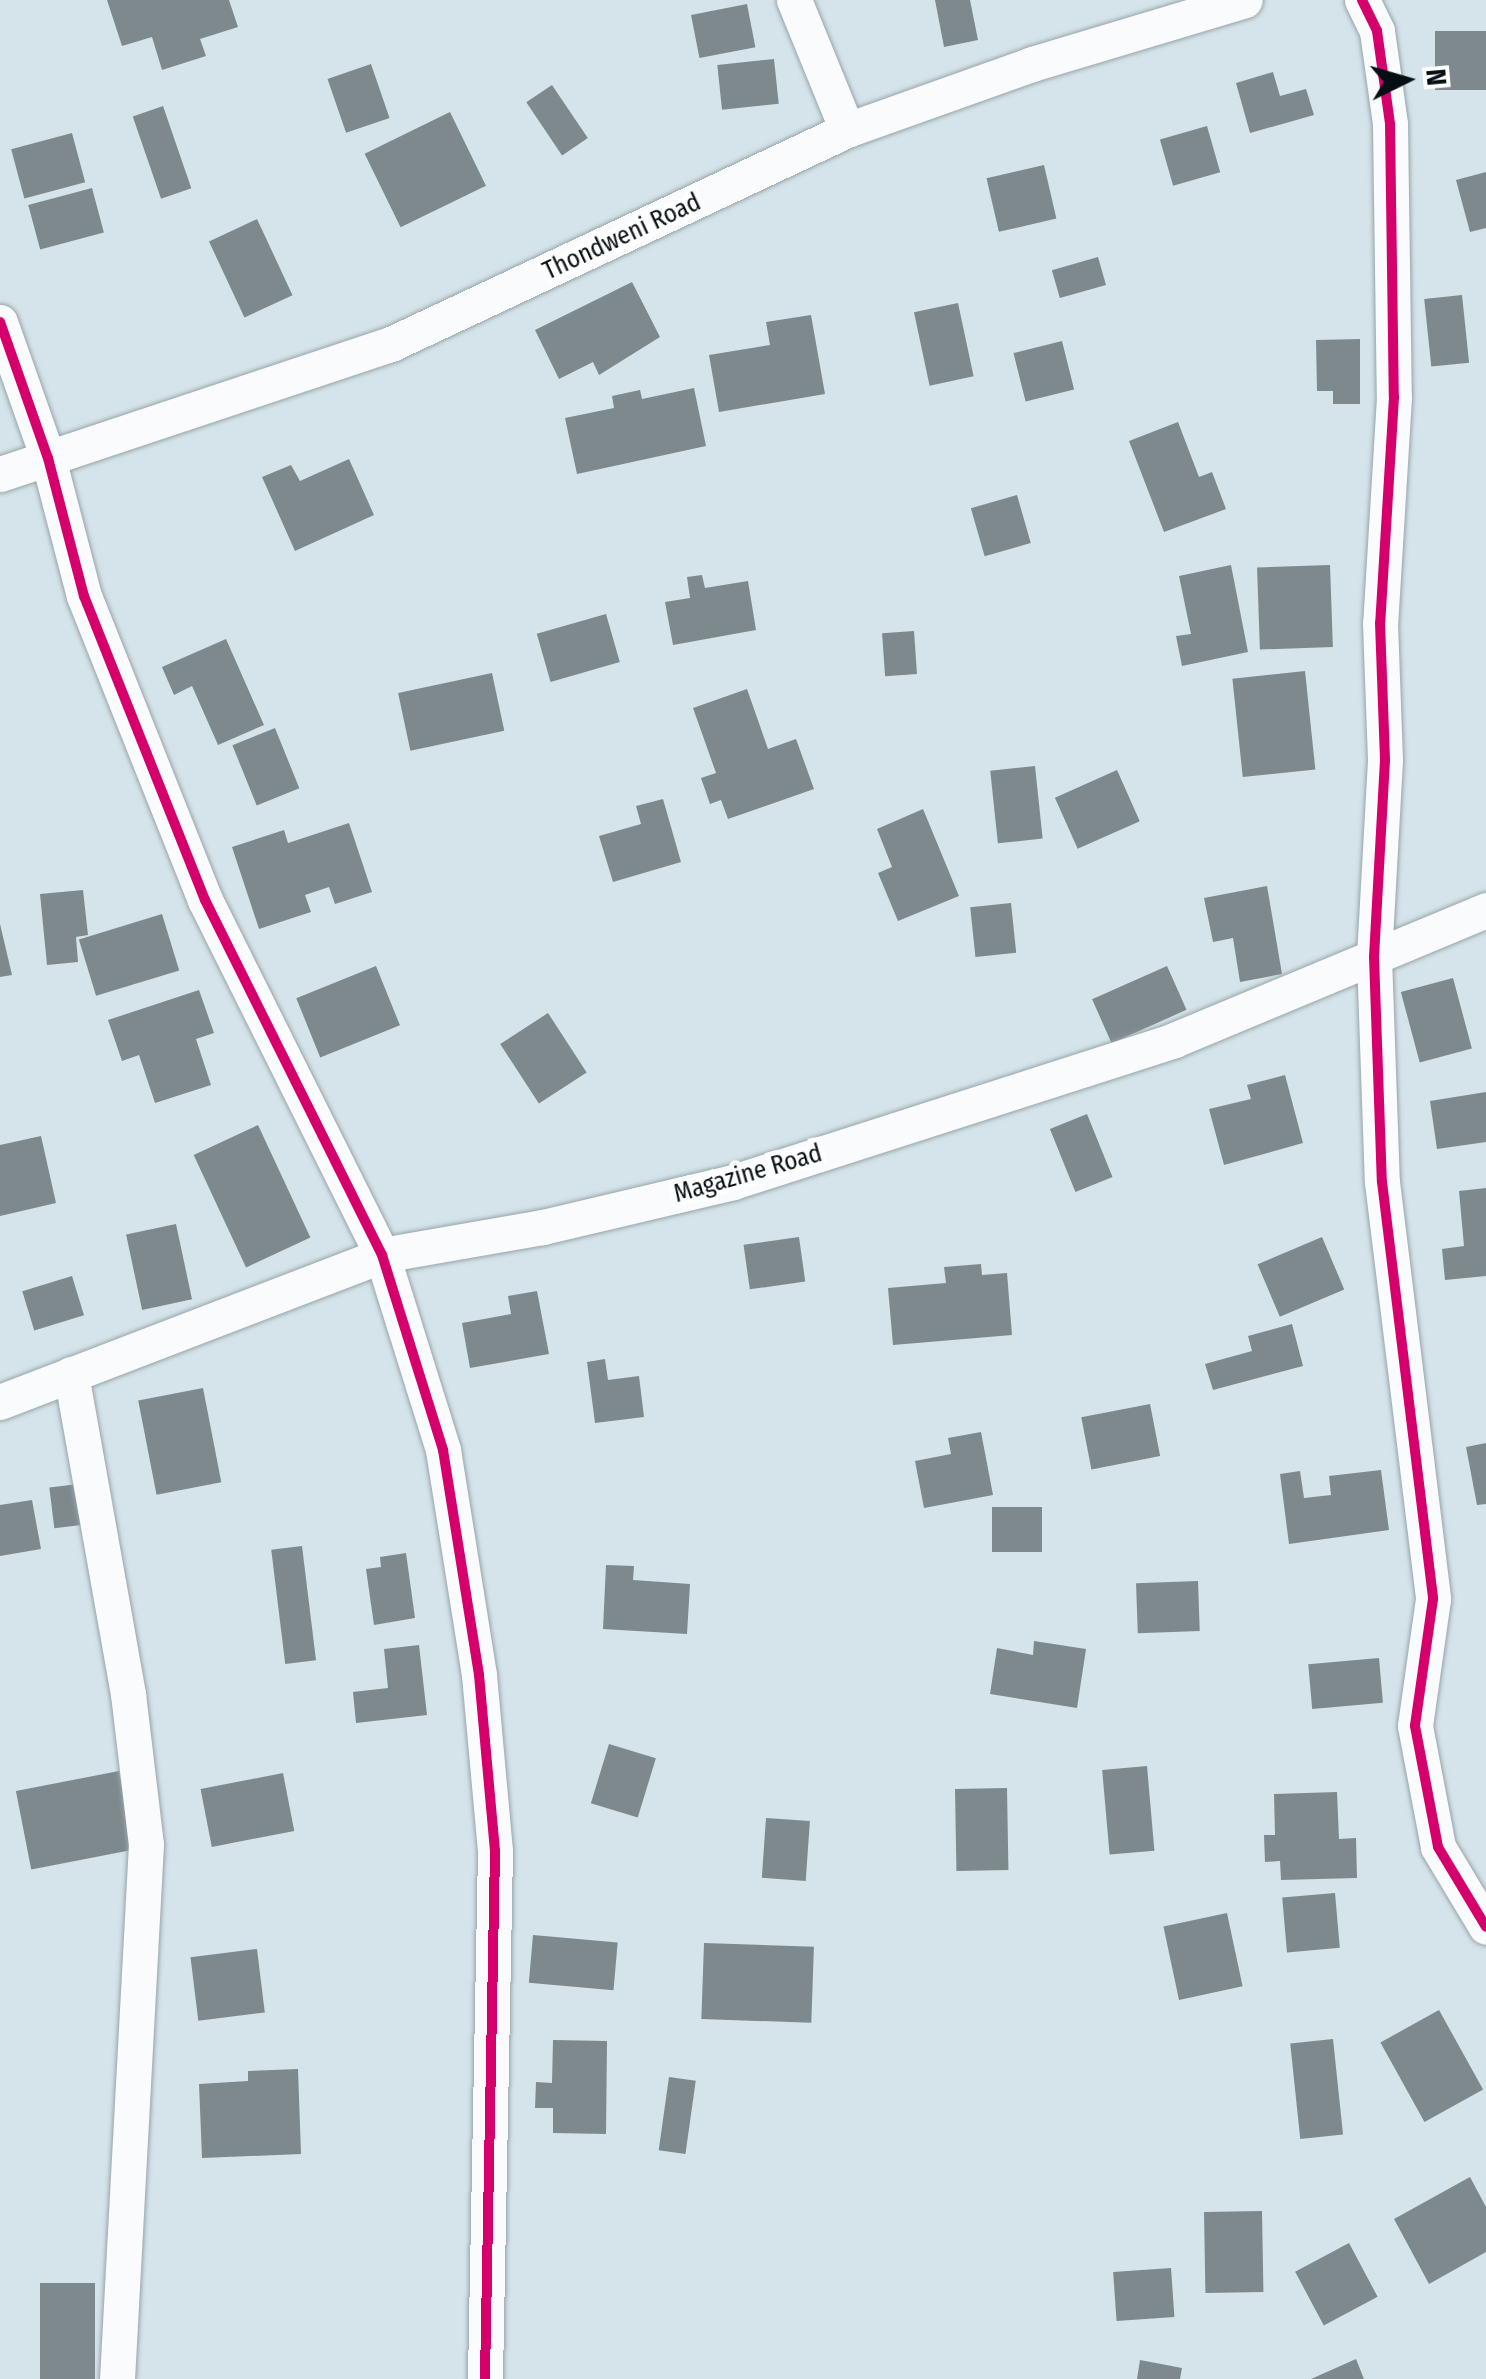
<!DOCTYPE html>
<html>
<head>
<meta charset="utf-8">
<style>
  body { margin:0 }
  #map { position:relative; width:1486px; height:2379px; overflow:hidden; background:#d4e4ea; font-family:"Fira Sans Condensed",sans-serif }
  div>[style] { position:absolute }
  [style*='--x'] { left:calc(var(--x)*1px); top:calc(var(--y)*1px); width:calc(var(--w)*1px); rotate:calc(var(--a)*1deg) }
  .building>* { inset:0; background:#7e898e; transform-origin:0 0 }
  .roads { filter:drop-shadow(0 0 2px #98a4a9) drop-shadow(0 0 2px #98a4a9) }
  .minor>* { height:35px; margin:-17.5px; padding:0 17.5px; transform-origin:17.5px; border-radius:17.5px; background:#f9fbfc }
  .cycleway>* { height:10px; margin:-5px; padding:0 5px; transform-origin:5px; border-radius:5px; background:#d6006c }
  span { translate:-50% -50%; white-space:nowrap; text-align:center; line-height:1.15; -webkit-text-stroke:10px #fff; paint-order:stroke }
  .street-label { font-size:25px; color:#050e12 }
  .north { position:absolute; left:1356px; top:30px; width:100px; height:100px; -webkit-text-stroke:8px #fff; paint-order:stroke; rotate:85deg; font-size:28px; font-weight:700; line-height:40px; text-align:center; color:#050e12 }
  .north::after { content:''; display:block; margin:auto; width:35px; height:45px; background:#050e12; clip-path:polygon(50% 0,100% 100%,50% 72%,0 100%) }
</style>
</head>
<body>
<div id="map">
  <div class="building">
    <i style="clip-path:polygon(107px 0,229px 0,238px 27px,200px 39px,206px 56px,162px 70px,152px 37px,122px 46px)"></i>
    <i style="clip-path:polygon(935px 0,970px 0,978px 40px,944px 47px)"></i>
    <i style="left:747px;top:4px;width:44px;height:57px;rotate:79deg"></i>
    <i style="left:1486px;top:31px;width:59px;height:51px;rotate:90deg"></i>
    <i style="left:774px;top:59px;width:45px;height:57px;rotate:84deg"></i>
    <i style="left:371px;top:64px;width:57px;height:46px;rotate:71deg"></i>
    <i style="clip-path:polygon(1273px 72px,1280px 96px,1306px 89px,1314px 115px,1250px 133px,1236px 83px)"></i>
    <i style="left:552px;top:85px;width:64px;height:31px;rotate:56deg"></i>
    <i style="left:163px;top:106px;width:87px;height:32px;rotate:71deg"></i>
    <i style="left:450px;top:112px;width:82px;height:95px;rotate:64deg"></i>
    <i style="left:1207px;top:126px;width:48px;height:49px;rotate:74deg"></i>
    <i style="left:72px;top:133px;width:51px;height:63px;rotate:75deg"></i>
    <i style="left:1044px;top:165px;width:55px;height:59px;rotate:77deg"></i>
    <i style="clip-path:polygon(1486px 172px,1486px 228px,1470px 232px,1456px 180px)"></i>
    <i style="left:92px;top:188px;width:46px;height:66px;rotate:75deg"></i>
    <i style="left:257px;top:219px;width:84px;height:53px;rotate:65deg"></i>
    <i style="left:1098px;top:257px;width:29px;height:48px;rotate:74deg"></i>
    <i style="clip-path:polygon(632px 282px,660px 337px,599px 375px,593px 362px,559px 379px,535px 330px)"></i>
    <i style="left:1462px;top:295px;width:68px;height:38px;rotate:84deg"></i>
    <i style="left:958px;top:303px;width:75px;height:45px;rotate:78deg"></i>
    <i style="clip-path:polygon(811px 315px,825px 394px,719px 412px,709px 355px,770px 345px,766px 322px)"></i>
    <i style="clip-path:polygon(1360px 339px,1360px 404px,1333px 404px,1333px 391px,1317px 391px,1316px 340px)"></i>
    <i style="left:1062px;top:341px;width:50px;height:50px;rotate:76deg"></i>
    <i style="clip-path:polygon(694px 388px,706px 446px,577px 474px,565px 418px,614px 408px,612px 396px,640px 390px,642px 399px)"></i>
    <i style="clip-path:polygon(1178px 422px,1199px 477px,1212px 472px,1226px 509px,1164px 532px,1129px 441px)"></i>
    <i style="clip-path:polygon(349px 459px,374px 515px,295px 551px,262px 477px,291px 465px,300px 481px)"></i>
    <i style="left:1017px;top:495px;width:50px;height:48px;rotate:74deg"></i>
    <i style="clip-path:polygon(1231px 565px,1248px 652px,1182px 666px,1176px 636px,1191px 634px,1179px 576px)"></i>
    <i style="left:1330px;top:565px;width:82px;height:73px;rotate:88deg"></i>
    <i style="clip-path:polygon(702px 575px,705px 588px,748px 581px,756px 630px,673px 645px,665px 602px,690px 598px,687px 577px)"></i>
    <i style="left:606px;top:614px;width:50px;height:72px;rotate:74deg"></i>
    <i style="left:914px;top:631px;width:43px;height:32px;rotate:86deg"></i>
    <i style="clip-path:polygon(226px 639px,264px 725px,218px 745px,192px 686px,174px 695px,162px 667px)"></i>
    <i style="left:1305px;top:671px;width:99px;height:73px;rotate:84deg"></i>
    <i style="left:492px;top:673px;width:59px;height:96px;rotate:78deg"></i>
    <i style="clip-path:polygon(747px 689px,768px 749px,796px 739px,814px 789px,728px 819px,721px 800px,710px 804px,701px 778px,716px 773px,693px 708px)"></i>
    <i style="left:275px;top:728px;width:65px;height:46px;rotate:68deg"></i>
    <i style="left:1035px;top:766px;width:73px;height:45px;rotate:84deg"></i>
    <i style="left:1117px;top:770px;width:56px;height:68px;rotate:66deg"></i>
    <i style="clip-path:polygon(663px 799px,681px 862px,613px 882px,599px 836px,641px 824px,636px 806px)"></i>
    <i style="clip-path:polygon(923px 809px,959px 896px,898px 921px,878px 873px,892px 867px,877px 829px)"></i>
    <i style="clip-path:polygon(349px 823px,372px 892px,335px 904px,329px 887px,305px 895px,311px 912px,259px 929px,232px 847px,284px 830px,288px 843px)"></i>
    <i style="clip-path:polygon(1267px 886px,1282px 974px,1240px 982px,1233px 938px,1213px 942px,1204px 898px)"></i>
    <i style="clip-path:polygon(83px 890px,88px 935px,76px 937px,78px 962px,47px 965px,40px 894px)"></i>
    <i style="left:1011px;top:903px;width:50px;height:41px;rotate:84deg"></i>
    <i style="left:162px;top:914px;width:59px;height:87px;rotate:73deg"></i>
    <i style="clip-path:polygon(0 924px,12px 975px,0 977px)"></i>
    <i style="left:376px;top:966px;width:64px;height:86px;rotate:68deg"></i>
    <i style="left:1167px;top:966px;width:48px;height:82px;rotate:66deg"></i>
    <i style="left:1453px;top:978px;width:73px;height:54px;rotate:75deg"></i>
    <i style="clip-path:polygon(199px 990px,214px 1033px,196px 1039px,211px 1085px,155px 1103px,139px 1055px,122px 1061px,108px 1020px)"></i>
    <i style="left:548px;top:1013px;width:71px;height:57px;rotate:57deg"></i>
    <i style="clip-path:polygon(1285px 1075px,1303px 1143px,1224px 1165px,1209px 1109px,1251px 1099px,1247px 1085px)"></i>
    <i style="clip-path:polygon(1486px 1092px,1486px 1142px,1437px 1149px,1430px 1101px)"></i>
    <i style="left:1087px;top:1114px;width:68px;height:40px;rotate:68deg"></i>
    <i style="left:258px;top:1125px;width:124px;height:71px;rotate:65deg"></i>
    <i style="clip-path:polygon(41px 1136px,56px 1203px,0 1216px,0 1145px)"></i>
    <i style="clip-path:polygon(1486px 1188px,1486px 1276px,1445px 1280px,1442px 1249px,1464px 1246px,1459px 1191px)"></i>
    <i style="left:176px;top:1224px;width:77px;height:51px;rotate:78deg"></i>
    <i style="left:799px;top:1237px;width:45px;height:56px;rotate:82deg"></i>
    <i style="left:1322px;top:1237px;width:57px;height:70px;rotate:67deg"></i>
    <i style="clip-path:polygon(981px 1264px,982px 1275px,1007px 1273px,1012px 1335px,893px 1345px,888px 1288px,946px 1283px,944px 1267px)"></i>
    <i style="left:72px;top:1276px;width:41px;height:52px;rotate:73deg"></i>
    <i style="clip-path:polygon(537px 1291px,549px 1354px,470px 1368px,462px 1323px,511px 1314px,508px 1296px)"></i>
    <i style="clip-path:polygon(1292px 1324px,1303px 1366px,1213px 1390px,1205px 1364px,1252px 1351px,1248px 1336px)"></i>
    <i style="clip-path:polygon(605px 1359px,608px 1380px,639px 1376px,644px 1417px,595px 1423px,587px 1362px)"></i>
    <i style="left:203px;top:1388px;width:96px;height:66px;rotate:79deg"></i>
    <i style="left:1150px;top:1404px;width:53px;height:70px;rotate:79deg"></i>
    <i style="clip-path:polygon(981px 1432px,993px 1495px,924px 1508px,915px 1461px,951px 1454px,948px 1438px)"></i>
    <i style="clip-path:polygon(1486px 1443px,1486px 1504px,1477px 1505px,1466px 1447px)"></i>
    <i style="clip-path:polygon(1381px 1470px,1389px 1530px,1289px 1544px,1280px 1474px,1300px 1471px,1304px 1498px,1331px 1495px,1329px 1476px)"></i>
    <i style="left:95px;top:1482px;width:41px;height:46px;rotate:83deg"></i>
    <i style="clip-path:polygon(32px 1500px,41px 1549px,0 1556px,0 1505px)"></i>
    <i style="left:992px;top:1507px;width:50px;height:45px"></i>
    <i style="left:302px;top:1546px;width:115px;height:31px;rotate:83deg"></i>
    <i style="clip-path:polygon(406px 1553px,415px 1618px,374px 1625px,366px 1569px,381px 1567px,380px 1557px)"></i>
    <i style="clip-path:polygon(606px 1565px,634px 1566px,633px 1580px,690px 1584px,687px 1634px,603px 1629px)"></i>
    <i style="left:1198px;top:1581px;width:50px;height:62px;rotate:88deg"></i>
    <i style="clip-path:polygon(1034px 1641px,1086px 1649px,1077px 1708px,990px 1694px,997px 1648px,1033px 1655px)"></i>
    <i style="clip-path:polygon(419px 1645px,427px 1715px,356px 1723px,353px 1692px,388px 1688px,384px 1649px)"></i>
    <i style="left:1379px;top:1658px;width:45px;height:71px;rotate:85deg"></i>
    <i style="left:609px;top:1744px;width:49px;height:62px;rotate:17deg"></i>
    <i style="left:1147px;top:1766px;width:85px;height:45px;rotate:85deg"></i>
    <i style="left:119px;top:1771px;width:80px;height:105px;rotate:79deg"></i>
    <i style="left:283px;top:1773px;width:59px;height:84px;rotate:79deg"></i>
    <i style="left:1007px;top:1788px;width:82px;height:52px;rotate:89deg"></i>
    <i style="clip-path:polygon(1337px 1792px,1339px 1839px,1356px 1838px,1357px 1878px,1281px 1880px,1280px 1861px,1265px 1862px,1264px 1835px,1275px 1835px,1274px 1794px)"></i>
    <i style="left:766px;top:1818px;width:44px;height:60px;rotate:4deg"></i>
    <i style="left:1335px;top:1893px;width:55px;height:53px;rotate:85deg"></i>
    <i style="left:1227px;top:1913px;width:75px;height:65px;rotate:78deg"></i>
    <i style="left:533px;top:1935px;width:85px;height:48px;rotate:5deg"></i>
    <i style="left:704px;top:1943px;width:110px;height:76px;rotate:2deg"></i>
    <i style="left:257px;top:1949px;width:64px;height:67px;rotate:83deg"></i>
    <i style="left:1439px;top:2010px;width:91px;height:67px;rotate:61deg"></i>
    <i style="left:1333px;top:2039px;width:96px;height:43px;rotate:84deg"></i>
    <i style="clip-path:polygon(553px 2040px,607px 2041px,606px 2134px,553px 2133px,553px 2108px,535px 2108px,536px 2082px,552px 2083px)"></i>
    <i style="clip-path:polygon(298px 2069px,301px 2154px,202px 2158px,199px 2084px,248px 2081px,248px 2071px)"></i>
    <i style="left:669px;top:2077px;width:27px;height:74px;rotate:8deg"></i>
    <i style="clip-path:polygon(1470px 2177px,1486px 2207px,1486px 2252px,1429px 2284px,1394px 2219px)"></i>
    <i style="left:1262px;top:2211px;width:81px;height:58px;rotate:89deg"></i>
    <i style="left:1349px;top:2243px;width:61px;height:61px;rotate:62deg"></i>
    <i style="left:1171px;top:2268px;width:49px;height:58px;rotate:86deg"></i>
    <i style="left:95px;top:2283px;width:96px;height:55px;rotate:90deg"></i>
    <i style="clip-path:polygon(1356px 2359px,1364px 2379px,1311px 2379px)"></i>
    <i style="clip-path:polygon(1140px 2360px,1182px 2368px,1180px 2379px,1137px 2379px)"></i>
  </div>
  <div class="roads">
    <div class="minor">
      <i style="--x:794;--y:0;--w:140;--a:67.8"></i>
      <i style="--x:1362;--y:0;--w:34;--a:64"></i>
      <i style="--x:1377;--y:31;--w:94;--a:82"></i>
      <i style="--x:1390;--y:124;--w:273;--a:89.2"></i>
      <i style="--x:1394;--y:397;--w:226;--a:93.5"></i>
      <i style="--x:1380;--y:623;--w:137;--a:87.9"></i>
      <i style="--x:1385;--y:760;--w:197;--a:93.2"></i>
      <i style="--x:1374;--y:957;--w:225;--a:88"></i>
      <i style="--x:1382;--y:1182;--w:420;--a:83"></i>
      <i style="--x:1433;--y:1599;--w:128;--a:98.1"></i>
      <i style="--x:1415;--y:1726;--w:123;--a:79.2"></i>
      <i style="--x:1438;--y:1847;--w:93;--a:59"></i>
      <i style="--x:0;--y:322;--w:144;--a:70.6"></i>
      <i style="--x:48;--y:458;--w:143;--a:75.4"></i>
      <i style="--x:84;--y:596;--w:327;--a:68.3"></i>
      <i style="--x:205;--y:900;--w:397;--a:63.5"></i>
      <i style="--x:382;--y:1255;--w:204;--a:72.6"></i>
      <i style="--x:443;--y:1450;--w:228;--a:80.9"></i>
      <i style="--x:479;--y:1675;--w:177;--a:84.8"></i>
      <i style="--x:495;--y:1851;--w:528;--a:91.09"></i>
      <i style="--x:0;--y:474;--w:412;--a:-18.4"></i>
      <i style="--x:391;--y:344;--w:504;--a:-25.14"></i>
      <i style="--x:847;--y:130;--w:196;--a:-19.6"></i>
      <i style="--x:1032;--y:64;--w:222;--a:-16.7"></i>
      <i style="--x:71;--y:1374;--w:325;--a:79.9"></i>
      <i style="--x:128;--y:1694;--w:151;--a:83.2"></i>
      <i style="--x:146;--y:1844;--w:536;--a:93.1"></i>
      <i style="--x:0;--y:1402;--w:409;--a:-21"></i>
      <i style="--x:382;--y:1255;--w:163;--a:-9.9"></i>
      <i style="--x:543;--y:1227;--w:195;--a:-13.3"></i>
      <i style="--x:733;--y:1182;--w:463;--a:-17.8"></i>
      <i style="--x:1174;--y:1040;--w:338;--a:-22.6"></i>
    </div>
  </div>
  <div class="cycleway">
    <i style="--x:1362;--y:0;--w:34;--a:64"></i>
    <i style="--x:1377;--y:31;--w:94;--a:82"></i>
    <i style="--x:1390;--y:124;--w:273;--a:89.2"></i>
    <i style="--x:1394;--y:397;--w:226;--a:93.5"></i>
    <i style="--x:1380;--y:623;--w:137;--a:87.9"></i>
    <i style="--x:1385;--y:760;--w:197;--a:93.2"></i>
    <i style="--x:1374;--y:957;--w:225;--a:88"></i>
    <i style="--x:1382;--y:1182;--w:420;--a:83"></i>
    <i style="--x:1433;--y:1599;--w:128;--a:98.1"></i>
    <i style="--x:1415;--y:1726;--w:123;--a:79.2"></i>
    <i style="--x:1438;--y:1847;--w:93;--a:59"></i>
    <i style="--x:0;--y:322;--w:144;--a:70.6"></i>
    <i style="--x:48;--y:458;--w:143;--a:75.4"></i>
    <i style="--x:84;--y:596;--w:327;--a:68.3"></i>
    <i style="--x:205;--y:900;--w:397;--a:63.5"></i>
    <i style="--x:382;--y:1255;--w:204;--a:72.6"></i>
    <i style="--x:443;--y:1450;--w:228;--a:80.9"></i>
    <i style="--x:479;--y:1675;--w:177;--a:84.8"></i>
    <i style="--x:495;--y:1851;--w:528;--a:91.09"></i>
  </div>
  <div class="street-label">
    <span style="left:622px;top:237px;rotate:-25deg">Thondweni Road</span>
    <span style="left:748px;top:1174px;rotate:-16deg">Magazine Road</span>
  </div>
  <div class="north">N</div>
</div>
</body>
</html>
